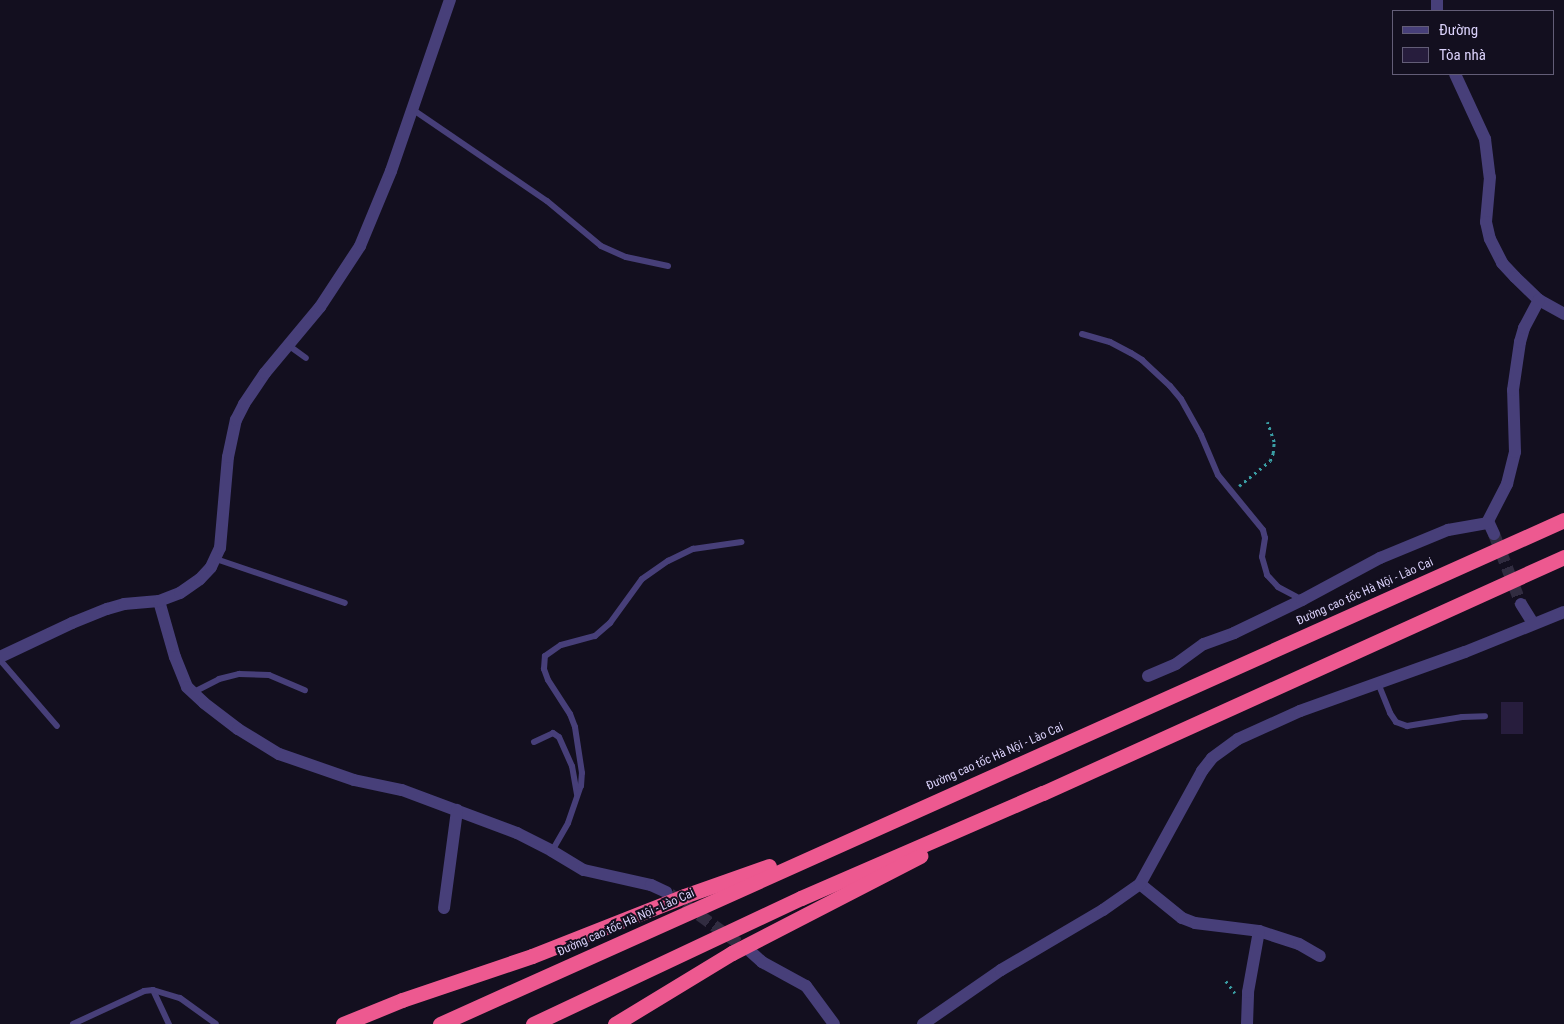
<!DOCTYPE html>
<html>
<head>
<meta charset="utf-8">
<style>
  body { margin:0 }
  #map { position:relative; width:1564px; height:1024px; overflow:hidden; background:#130f1f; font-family:"Roboto Condensed",sans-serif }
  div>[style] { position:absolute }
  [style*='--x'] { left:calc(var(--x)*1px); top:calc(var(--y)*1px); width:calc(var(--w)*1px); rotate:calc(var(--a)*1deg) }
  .building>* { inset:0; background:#271d3d; transform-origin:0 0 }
  .street-tunnel>* { height:12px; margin-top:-6px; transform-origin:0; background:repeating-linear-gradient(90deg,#312c40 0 12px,transparent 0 18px) }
  .path>* { height:2.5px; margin-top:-1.25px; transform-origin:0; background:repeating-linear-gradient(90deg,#3a9fa5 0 2.5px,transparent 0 6.5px) }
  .lane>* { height:6px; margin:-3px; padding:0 3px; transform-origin:3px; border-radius:3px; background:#473f79 }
  .street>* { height:12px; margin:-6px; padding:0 6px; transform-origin:6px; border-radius:6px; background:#473f79 }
  .highway>* { height:15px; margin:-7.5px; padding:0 7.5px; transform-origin:7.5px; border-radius:7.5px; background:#ed5990 }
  span { translate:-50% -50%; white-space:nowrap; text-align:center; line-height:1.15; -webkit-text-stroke:4px #130f1f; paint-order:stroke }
  .street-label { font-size:12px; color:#dad1fa }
  .legend { position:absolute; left:1392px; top:10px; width:162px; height:65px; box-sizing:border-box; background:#130f1f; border:1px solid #635d77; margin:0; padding:6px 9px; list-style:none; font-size:15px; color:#dad1fa }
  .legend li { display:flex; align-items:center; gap:10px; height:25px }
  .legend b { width:25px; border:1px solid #635d77 }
</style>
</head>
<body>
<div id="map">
  <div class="building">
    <i style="left:1501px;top:702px;width:22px;height:32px"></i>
  </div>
  <div class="street-tunnel">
    <i style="--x:1494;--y:534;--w:75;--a:68.9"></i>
    <i style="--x:670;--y:894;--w:97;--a:35.8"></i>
  </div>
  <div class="path">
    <i style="--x:1239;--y:486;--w:40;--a:-39"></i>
    <i style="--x:1270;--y:461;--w:9;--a:-69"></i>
    <i style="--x:1273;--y:453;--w:11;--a:-85"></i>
    <i style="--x:1274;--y:442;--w:21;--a:-109"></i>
    <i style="--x:1226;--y:981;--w:15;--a:53"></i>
  </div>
  <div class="lane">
    <i style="--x:412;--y:109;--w:163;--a:34.3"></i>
    <i style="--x:547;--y:201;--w:70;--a:39.8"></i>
    <i style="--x:601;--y:246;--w:27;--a:24"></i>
    <i style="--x:626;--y:257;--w:43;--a:12.1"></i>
    <i style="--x:1082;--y:334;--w:29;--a:16"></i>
    <i style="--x:1110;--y:342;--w:24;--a:28"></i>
    <i style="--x:1131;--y:353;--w:13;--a:32"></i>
    <i style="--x:1142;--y:360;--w:38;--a:43"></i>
    <i style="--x:1170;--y:386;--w:17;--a:50"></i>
    <i style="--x:1181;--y:399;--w:41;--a:60.9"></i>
    <i style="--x:1201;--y:435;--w:43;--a:67"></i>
    <i style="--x:1218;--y:475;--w:71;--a:50.7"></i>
    <i style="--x:1263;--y:530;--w:8;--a:76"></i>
    <i style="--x:1265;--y:538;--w:19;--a:99"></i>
    <i style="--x:1262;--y:557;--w:19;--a:74"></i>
    <i style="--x:1267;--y:575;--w:16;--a:47"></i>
    <i style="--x:1278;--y:587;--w:26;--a:28"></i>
    <i style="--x:288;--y:345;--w:22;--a:36"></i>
    <i style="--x:216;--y:559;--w:136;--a:18.8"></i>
    <i style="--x:0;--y:660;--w:87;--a:49.2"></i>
    <i style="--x:1378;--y:683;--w:32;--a:68"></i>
    <i style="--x:1390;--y:713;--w:11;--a:56"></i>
    <i style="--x:1396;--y:722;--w:12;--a:20"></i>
    <i style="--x:1407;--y:726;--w:56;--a:-9.3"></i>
    <i style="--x:1462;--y:717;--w:23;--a:-2"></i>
    <i style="--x:192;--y:693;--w:30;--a:-27"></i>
    <i style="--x:219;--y:679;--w:21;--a:-14"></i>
    <i style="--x:239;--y:674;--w:30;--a:2"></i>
    <i style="--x:269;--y:675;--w:39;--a:23"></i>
    <i style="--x:534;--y:742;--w:21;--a:-25"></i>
    <i style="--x:553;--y:733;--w:7;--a:34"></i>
    <i style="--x:559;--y:737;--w:32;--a:66"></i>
    <i style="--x:572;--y:766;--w:29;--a:80"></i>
    <i style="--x:552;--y:851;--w:32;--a:-60"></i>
    <i style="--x:568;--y:823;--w:39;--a:-71"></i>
    <i style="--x:581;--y:786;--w:13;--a:-86"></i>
    <i style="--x:582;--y:773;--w:47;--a:-98.7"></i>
    <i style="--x:575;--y:727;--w:14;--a:-111"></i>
    <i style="--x:570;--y:714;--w:40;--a:-122.9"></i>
    <i style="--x:548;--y:680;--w:12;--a:-110"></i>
    <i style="--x:544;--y:669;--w:13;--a:-86"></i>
    <i style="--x:545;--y:656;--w:19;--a:-35"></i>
    <i style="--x:561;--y:645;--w:35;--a:-15"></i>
    <i style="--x:595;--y:636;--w:20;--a:-41"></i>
    <i style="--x:610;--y:623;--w:54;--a:-54"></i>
    <i style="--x:642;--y:579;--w:32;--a:-35"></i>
    <i style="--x:668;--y:561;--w:28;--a:-26"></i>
    <i style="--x:693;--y:549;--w:49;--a:-8.3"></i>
    <i style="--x:153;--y:990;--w:38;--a:65"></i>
    <i style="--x:73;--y:1024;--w:78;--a:-24.9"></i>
    <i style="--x:144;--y:991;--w:9;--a:-6"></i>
    <i style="--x:153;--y:990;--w:28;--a:17"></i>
    <i style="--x:180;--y:998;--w:44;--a:35.8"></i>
  </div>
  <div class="street">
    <i style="--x:1437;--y:11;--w:11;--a:-90"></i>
    <i style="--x:1455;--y:74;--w:72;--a:65.2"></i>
    <i style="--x:1485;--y:139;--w:38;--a:83"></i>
    <i style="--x:1490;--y:177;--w:45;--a:95.1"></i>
    <i style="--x:1486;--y:222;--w:17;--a:77"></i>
    <i style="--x:1490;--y:239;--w:27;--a:63"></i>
    <i style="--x:1502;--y:263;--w:19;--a:47"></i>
    <i style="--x:1515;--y:277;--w:33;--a:44"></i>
    <i style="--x:1539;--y:300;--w:29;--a:29"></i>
    <i style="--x:1494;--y:534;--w:14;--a:-115"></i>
    <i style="--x:1488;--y:521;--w:42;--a:-62.8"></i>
    <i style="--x:1507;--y:484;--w:33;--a:-76"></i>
    <i style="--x:1515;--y:452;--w:62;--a:-91.8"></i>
    <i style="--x:1513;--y:390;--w:49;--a:-81.7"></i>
    <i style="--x:1520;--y:342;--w:15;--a:-74"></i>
    <i style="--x:1524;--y:328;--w:32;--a:-62"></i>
    <i style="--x:159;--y:601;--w:58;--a:74.1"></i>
    <i style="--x:175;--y:657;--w:32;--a:68"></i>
    <i style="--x:187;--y:687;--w:23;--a:43"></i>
    <i style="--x:204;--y:703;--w:43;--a:37.4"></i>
    <i style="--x:238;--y:729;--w:48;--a:31.4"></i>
    <i style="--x:279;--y:754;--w:79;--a:19.1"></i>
    <i style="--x:354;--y:780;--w:49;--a:11.8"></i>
    <i style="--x:402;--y:790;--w:123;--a:20.5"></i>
    <i style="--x:517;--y:833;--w:39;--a:27"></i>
    <i style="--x:552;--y:851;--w:37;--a:31"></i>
    <i style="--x:584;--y:870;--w:69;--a:12.6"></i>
    <i style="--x:651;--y:885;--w:17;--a:25"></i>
    <i style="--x:1521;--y:604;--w:22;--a:58"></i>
    <i style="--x:0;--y:657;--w:80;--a:-25.3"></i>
    <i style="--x:72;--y:623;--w:38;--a:-22"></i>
    <i style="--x:107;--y:609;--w:18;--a:-16"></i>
    <i style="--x:124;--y:604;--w:35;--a:-5"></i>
    <i style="--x:159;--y:601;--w:22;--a:-21"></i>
    <i style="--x:180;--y:593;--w:24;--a:-35"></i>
    <i style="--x:200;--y:579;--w:16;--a:-47"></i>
    <i style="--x:211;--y:567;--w:21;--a:-65"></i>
    <i style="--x:220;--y:548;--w:91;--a:-85"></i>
    <i style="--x:228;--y:457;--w:38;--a:-78"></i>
    <i style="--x:236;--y:420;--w:18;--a:-63"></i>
    <i style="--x:244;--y:404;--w:37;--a:-56"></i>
    <i style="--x:265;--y:373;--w:86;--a:-50.2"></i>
    <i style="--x:320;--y:307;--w:73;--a:-56.7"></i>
    <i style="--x:360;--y:246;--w:81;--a:-67.5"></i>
    <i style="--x:391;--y:171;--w:181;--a:-71"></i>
    <i style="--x:1148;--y:676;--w:30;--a:-23"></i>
    <i style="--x:1176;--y:664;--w:34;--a:-36"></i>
    <i style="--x:1204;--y:644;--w:32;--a:-20"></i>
    <i style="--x:1234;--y:633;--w:76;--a:-25.9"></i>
    <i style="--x:1302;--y:600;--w:89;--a:-28.3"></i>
    <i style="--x:1380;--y:558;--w:74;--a:-22.4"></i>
    <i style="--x:1448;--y:530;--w:41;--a:-9.9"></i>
    <i style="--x:1140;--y:884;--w:54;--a:39"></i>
    <i style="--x:1182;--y:918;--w:14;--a:21"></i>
    <i style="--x:1195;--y:923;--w:64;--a:7.1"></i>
    <i style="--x:1259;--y:931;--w:42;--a:18"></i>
    <i style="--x:1299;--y:944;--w:24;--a:30"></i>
    <i style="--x:444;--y:908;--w:99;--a:-82.4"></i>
    <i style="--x:751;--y:952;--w:15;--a:42"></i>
    <i style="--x:762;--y:962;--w:50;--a:28.6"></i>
    <i style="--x:806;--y:986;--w:47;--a:53.6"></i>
    <i style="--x:923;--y:1024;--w:95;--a:-34.7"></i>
    <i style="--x:1001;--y:970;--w:118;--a:-30.5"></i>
    <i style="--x:1103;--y:910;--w:45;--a:-35.1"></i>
    <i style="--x:1140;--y:884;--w:129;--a:-61.2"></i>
    <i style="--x:1202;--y:771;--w:16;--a:-52"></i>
    <i style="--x:1212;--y:758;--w:32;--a:-36"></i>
    <i style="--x:1238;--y:739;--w:68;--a:-24.3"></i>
    <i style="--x:1300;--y:711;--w:175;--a:-19.7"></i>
    <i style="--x:1465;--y:652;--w:107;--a:-22"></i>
    <i style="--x:1247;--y:1024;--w:32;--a:-88"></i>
    <i style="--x:1248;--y:992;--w:62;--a:-79.8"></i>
  </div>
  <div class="highway">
    <i style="--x:343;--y:1024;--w:64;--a:-22.1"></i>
    <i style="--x:402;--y:1000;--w:137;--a:-18.7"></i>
    <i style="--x:532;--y:956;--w:163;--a:-21.5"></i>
    <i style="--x:684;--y:896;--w:90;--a:-19.4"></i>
    <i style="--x:440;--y:1024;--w:1232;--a:-24.15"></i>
    <i style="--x:533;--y:1024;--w:296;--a:-25.2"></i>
    <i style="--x:801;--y:898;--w:264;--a:-23.5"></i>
    <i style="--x:1043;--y:793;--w:572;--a:-24.37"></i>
    <i style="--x:615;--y:1024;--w:137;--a:-31.3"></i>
    <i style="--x:732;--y:953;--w:212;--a:-27.3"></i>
  </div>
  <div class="street-label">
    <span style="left:1365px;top:592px;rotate:-24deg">Đường cao tốc Hà Nội - Lào Cai</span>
    <span style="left:995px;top:757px;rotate:-24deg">Đường cao tốc Hà Nội - Lào Cai</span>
    <span style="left:626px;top:923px;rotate:-24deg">Đường cao tốc Hà Nội - Lào Cai</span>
  </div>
  <ul class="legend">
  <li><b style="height:6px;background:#473f79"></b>Đường</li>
  <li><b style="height:14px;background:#271d3d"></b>Tòa nhà</li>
  </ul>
</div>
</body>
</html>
